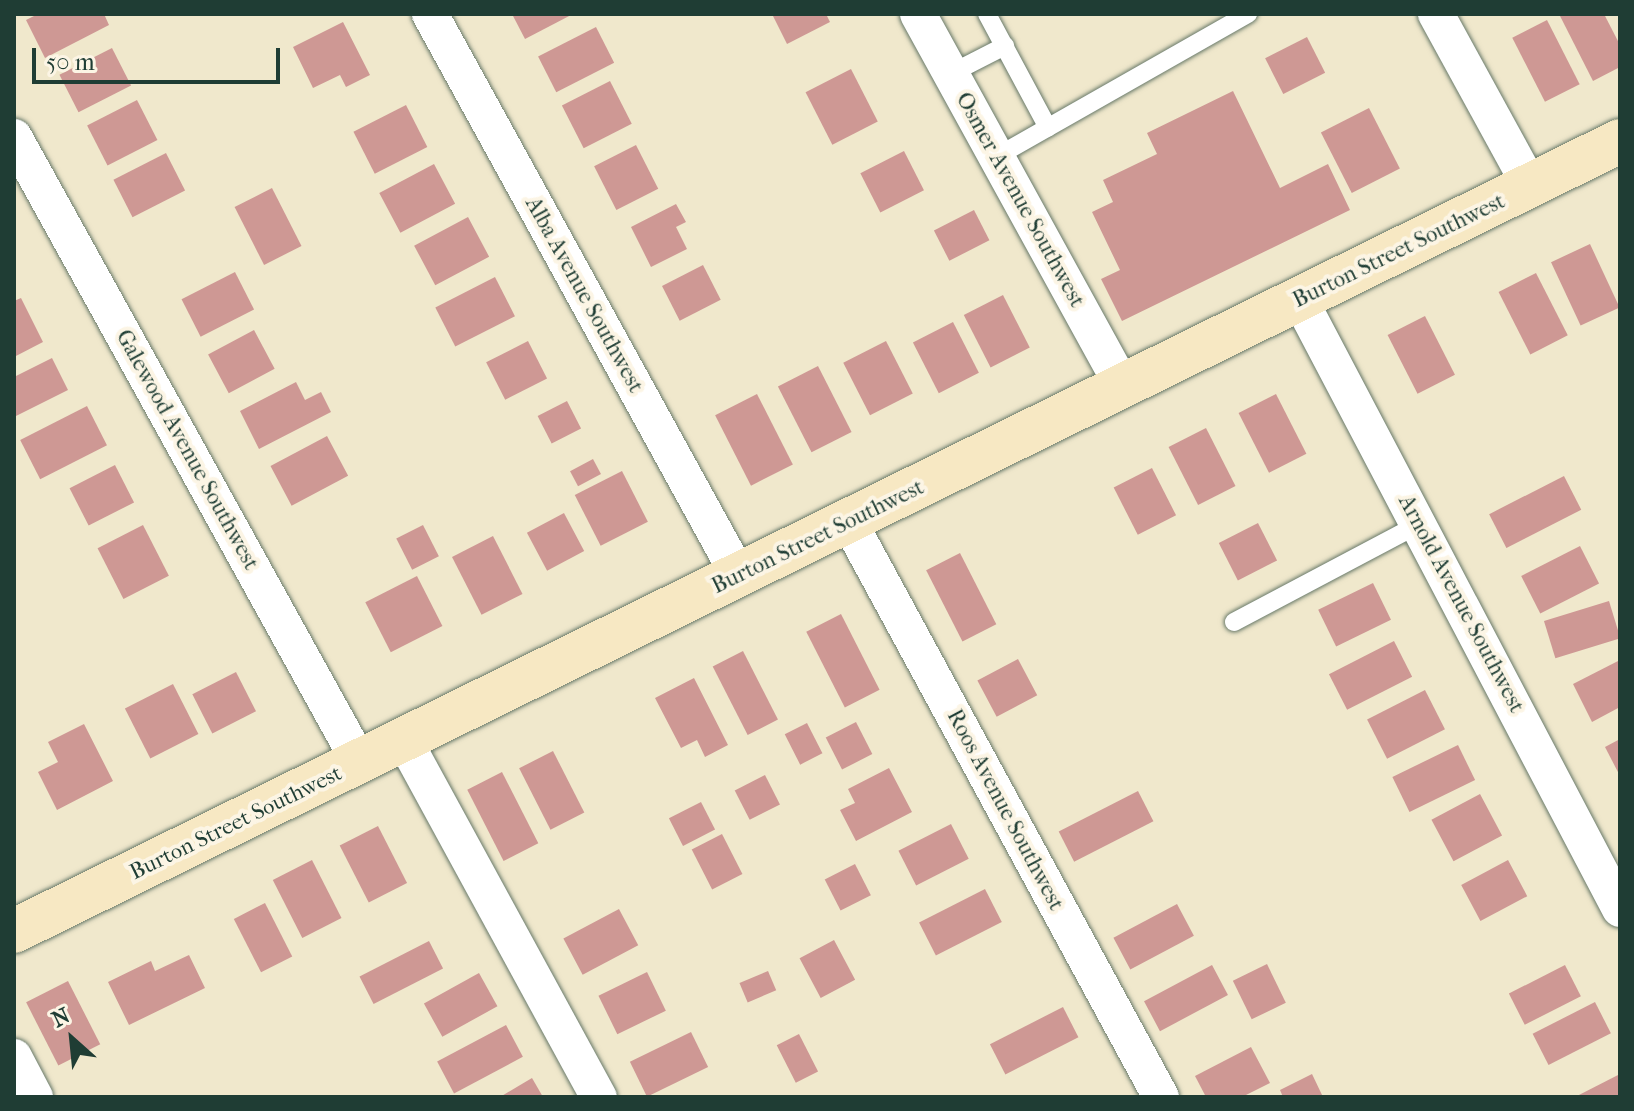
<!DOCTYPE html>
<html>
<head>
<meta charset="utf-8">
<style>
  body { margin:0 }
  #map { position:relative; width:1634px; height:1111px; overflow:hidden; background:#f0e8cc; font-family:"IM FELL French Canon",serif }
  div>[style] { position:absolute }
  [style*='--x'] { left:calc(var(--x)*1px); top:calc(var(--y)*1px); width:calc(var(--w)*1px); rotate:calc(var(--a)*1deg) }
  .building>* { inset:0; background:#ce9894; transform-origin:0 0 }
  .roads { filter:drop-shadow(0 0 2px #687969) drop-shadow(0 0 2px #687969) }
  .lane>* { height:18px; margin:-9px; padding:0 9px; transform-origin:9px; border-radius:9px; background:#fff }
  .street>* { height:36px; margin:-18px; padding:0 18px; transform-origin:18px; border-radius:18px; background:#fff }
  .secondary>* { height:44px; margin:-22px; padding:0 22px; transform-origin:22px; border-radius:22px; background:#f7e8c3 }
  span { translate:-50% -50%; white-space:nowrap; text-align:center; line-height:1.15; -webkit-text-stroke:8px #fcf5e5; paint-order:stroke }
  .street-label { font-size:22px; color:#1f3d34 }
  .frame { position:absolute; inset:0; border:16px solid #1f3d34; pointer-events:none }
  .north { position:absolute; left:32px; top:999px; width:80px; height:80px; -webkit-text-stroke:6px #fcf5e5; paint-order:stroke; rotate:333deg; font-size:22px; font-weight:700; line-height:32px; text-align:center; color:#1f3d34 }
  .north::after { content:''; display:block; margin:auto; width:28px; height:36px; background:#1f3d34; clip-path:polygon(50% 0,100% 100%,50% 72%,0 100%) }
  .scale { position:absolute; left:32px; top:48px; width:248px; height:36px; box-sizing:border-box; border:4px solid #1f3d34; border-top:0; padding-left:10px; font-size:24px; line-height:28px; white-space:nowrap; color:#1f3d34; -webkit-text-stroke:6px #fcf5e5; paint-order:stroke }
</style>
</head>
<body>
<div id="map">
  <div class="building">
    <i style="clip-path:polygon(38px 14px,104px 14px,109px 25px,45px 58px,26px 20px)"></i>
    <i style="clip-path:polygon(512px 14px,573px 14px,525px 39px)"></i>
    <i style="clip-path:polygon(772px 14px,826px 14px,830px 22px,787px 44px)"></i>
    <i style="clip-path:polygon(1559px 14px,1604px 14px,1620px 45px,1620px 67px,1593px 81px)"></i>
    <i style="left:1547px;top:20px;width:72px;height:39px;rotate:63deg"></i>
    <i style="clip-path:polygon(343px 22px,370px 75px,346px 87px,340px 75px,313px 88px,293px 47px)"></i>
    <i style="left:596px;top:27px;width:40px;height:65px;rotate:63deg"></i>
    <i style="left:1307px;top:37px;width:40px;height:47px;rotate:63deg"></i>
    <i style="left:112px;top:48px;width:42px;height:59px;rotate:63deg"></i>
    <i style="left:851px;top:69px;width:59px;height:51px;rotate:63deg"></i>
    <i style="left:610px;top:81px;width:48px;height:54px;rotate:63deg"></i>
    <i style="clip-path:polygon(1233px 91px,1280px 188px,1328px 164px,1350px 210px,1122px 321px,1101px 279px,1120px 270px,1092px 212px,1113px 202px,1103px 180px,1157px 154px,1147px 133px)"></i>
    <i style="left:137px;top:100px;width:45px;height:56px;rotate:63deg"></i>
    <i style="left:406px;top:105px;width:47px;height:59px;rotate:63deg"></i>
    <i style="left:1369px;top:108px;width:68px;height:54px;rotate:63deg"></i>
    <i style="left:636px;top:145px;width:49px;height:47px;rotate:63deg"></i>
    <i style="left:904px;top:151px;width:44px;height:49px;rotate:63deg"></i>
    <i style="left:166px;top:153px;width:42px;height:59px;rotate:63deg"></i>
    <i style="left:434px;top:164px;width:45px;height:62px;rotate:62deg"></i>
    <i style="left:272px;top:188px;width:65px;height:42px;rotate:63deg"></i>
    <i style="clip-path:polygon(676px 204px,686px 222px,676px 227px,687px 249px,651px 267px,631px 227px)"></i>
    <i style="left:974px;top:210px;width:34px;height:45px;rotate:63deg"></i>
    <i style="left:468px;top:217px;width:45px;height:61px;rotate:62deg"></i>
    <i style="left:1590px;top:244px;width:70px;height:43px;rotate:65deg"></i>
    <i style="left:703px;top:265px;width:39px;height:46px;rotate:63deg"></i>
    <i style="left:235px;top:272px;width:42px;height:60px;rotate:63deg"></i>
    <i style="left:1536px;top:273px;width:70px;height:42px;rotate:63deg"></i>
    <i style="left:495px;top:277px;width:44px;height:67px;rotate:63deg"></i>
    <i style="left:1003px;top:295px;width:59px;height:44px;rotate:63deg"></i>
    <i style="clip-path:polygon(21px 298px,43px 342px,14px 357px,14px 301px)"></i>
    <i style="left:1425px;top:316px;width:66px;height:42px;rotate:63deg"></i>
    <i style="left:953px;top:322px;width:57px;height:45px;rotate:63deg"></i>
    <i style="left:254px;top:330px;width:44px;height:52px;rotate:62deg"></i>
    <i style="left:528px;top:341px;width:42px;height:47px;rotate:63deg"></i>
    <i style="left:886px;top:341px;width:59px;height:48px;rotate:63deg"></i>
    <i style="clip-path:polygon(52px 358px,68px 390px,14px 417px,14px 377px)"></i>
    <i style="left:818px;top:366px;width:74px;height:45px;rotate:63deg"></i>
    <i style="clip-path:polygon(296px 382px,305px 400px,321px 392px,331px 412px,259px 449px,240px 411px)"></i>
    <i style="left:757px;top:394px;width:79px;height:47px;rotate:63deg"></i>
    <i style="left:1276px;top:394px;width:67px;height:42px;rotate:63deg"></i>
    <i style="left:567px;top:401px;width:31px;height:33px;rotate:63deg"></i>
    <i style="left:87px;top:406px;width:44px;height:75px;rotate:63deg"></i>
    <i style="left:1206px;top:428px;width:65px;height:42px;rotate:63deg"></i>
    <i style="left:327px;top:436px;width:45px;height:64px;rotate:62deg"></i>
    <i style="left:593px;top:459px;width:17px;height:26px;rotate:62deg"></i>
    <i style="left:115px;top:465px;width:42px;height:51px;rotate:63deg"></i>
    <i style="left:1152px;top:468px;width:53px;height:43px;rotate:63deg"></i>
    <i style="left:622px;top:471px;width:57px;height:53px;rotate:63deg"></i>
    <i style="left:1564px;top:476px;width:38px;height:84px;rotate:63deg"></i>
    <i style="left:564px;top:513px;width:43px;height:42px;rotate:62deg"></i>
    <i style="left:1258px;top:523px;width:42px;height:44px;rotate:63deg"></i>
    <i style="left:143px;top:525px;width:57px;height:51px;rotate:63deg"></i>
    <i style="left:423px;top:525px;width:35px;height:30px;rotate:63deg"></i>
    <i style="left:493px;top:536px;width:65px;height:46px;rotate:63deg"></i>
    <i style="left:1580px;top:546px;width:42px;height:66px;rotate:63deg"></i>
    <i style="left:960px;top:553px;width:80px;height:38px;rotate:63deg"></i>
    <i style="left:417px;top:576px;width:56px;height:58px;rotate:63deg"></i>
    <i style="left:1373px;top:583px;width:41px;height:61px;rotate:64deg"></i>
    <i style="left:1609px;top:601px;width:39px;height:68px;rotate:73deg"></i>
    <i style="left:841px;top:614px;width:85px;height:39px;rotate:63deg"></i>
    <i style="left:1394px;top:641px;width:40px;height:73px;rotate:63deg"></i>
    <i style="left:743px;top:651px;width:77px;height:34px;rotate:63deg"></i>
    <i style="left:1018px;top:659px;width:41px;height:46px;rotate:62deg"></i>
    <i style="clip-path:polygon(1620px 660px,1620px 707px,1592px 722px,1573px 684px)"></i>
    <i style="left:236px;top:672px;width:44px;height:49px;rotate:63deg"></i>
    <i style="clip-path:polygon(694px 678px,728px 745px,705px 757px,697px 740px,681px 748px,655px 698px)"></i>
    <i style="left:173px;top:684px;width:56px;height:54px;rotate:63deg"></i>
    <i style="left:1425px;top:690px;width:44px;height:65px;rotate:63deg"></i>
    <i style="left:856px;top:722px;width:36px;height:34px;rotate:63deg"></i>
    <i style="left:807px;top:723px;width:34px;height:25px;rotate:63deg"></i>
    <i style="clip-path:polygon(84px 724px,113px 781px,57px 810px,38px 772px,58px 762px,48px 742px)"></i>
    <i style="clip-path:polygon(1620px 739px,1620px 776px,1605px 747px)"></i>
    <i style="left:1458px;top:745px;width:39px;height:73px;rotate:64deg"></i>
    <i style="left:553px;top:751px;width:69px;height:38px;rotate:63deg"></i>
    <i style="clip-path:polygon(889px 768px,912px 812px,856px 841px,840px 810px,855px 803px,848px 789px)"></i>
    <i style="left:502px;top:772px;width:80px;height:39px;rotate:63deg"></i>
    <i style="left:765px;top:775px;width:33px;height:34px;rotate:63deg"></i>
    <i style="left:1138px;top:791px;width:34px;height:89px;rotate:63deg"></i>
    <i style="left:1480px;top:794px;width:47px;height:55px;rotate:62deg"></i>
    <i style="left:701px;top:802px;width:31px;height:36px;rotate:63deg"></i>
    <i style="left:951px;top:824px;width:39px;height:59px;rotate:63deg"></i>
    <i style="left:378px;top:826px;width:64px;height:43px;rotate:63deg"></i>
    <i style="left:722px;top:834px;width:45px;height:34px;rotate:63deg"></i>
    <i style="left:312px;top:860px;width:65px;height:44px;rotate:63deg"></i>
    <i style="left:1508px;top:860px;width:41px;height:53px;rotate:62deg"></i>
    <i style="left:855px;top:864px;width:35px;height:34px;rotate:63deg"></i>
    <i style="left:985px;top:889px;width:37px;height:74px;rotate:63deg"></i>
    <i style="left:265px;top:903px;width:60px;height:35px;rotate:63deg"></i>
    <i style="left:1177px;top:904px;width:36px;height:72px;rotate:62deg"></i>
    <i style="left:619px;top:909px;width:41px;height:63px;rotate:62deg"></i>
    <i style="left:834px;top:940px;width:45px;height:39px;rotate:62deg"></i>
    <i style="left:429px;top:941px;width:31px;height:78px;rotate:63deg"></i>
    <i style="clip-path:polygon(189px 955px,205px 988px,129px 1025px,108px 982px,151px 961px,155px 971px)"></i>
    <i style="left:1267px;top:964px;width:43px;height:38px;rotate:64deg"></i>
    <i style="left:1212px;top:965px;width:34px;height:77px;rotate:62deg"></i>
    <i style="left:1565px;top:965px;width:35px;height:63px;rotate:63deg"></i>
    <i style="left:768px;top:971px;width:21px;height:31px;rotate:67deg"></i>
    <i style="left:647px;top:972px;width:43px;height:54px;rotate:64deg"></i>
    <i style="left:479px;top:973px;width:38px;height:63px;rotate:61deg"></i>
    <i style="left:68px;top:981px;width:71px;height:47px;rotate:63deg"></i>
    <i style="left:1595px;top:1002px;width:35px;height:70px;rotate:63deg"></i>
    <i style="left:1063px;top:1007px;width:34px;height:82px;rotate:63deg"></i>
    <i style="left:506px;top:1025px;width:36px;height:78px;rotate:62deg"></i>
    <i style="left:691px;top:1032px;width:39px;height:68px;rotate:64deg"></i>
    <i style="left:799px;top:1034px;width:42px;height:25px;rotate:63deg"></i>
    <i style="clip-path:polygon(1251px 1047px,1270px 1083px,1242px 1097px,1206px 1097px,1195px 1076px)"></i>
    <i style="clip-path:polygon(1312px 1074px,1323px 1097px,1283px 1097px,1280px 1090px)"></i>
    <i style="clip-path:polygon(1620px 1074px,1620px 1097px,1575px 1097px)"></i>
    <i style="clip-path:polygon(532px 1078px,543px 1097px,500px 1097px)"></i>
  </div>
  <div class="roads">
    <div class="lane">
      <i style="--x:987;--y:14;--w:129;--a:61.8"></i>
      <i style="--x:950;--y:74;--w:62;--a:-27"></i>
      <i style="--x:996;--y:157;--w:290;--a:-29.6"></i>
      <i style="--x:1234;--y:622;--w:209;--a:-27.9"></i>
    </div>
    <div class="street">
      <i style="--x:430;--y:14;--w:641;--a:61.2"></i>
      <i style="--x:918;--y:14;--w:426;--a:61.2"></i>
      <i style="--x:1436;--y:14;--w:196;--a:61.3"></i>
      <i style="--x:14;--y:137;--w:715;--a:61.07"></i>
      <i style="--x:1300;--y:300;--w:688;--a:62.28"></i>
      <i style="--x:849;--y:522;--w:654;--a:61.52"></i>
      <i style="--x:404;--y:740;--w:407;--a:61.4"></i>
      <i style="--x:14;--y:1057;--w:45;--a:62.3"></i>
    </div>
    <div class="secondary">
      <i style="--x:14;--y:931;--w:1790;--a:-26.19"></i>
    </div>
  </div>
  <div class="street-label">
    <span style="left:1020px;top:200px;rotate:61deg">Osmer Avenue Southwest</span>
    <span style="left:1399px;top:251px;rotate:-26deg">Burton Street Southwest</span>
    <span style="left:584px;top:295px;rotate:61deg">Alba Avenue Southwest</span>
    <span style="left:187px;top:450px;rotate:61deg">Galewood Avenue Southwest</span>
    <span style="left:818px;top:537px;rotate:-26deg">Burton Street Southwest</span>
    <span style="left:1461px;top:604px;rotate:62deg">Arnold Avenue Southwest</span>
    <span style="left:1005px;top:810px;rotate:62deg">Roos Avenue Southwest</span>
    <span style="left:236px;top:823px;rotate:-26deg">Burton Street Southwest</span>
  </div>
  <div class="frame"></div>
  <div class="north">N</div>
  <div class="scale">50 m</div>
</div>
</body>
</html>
